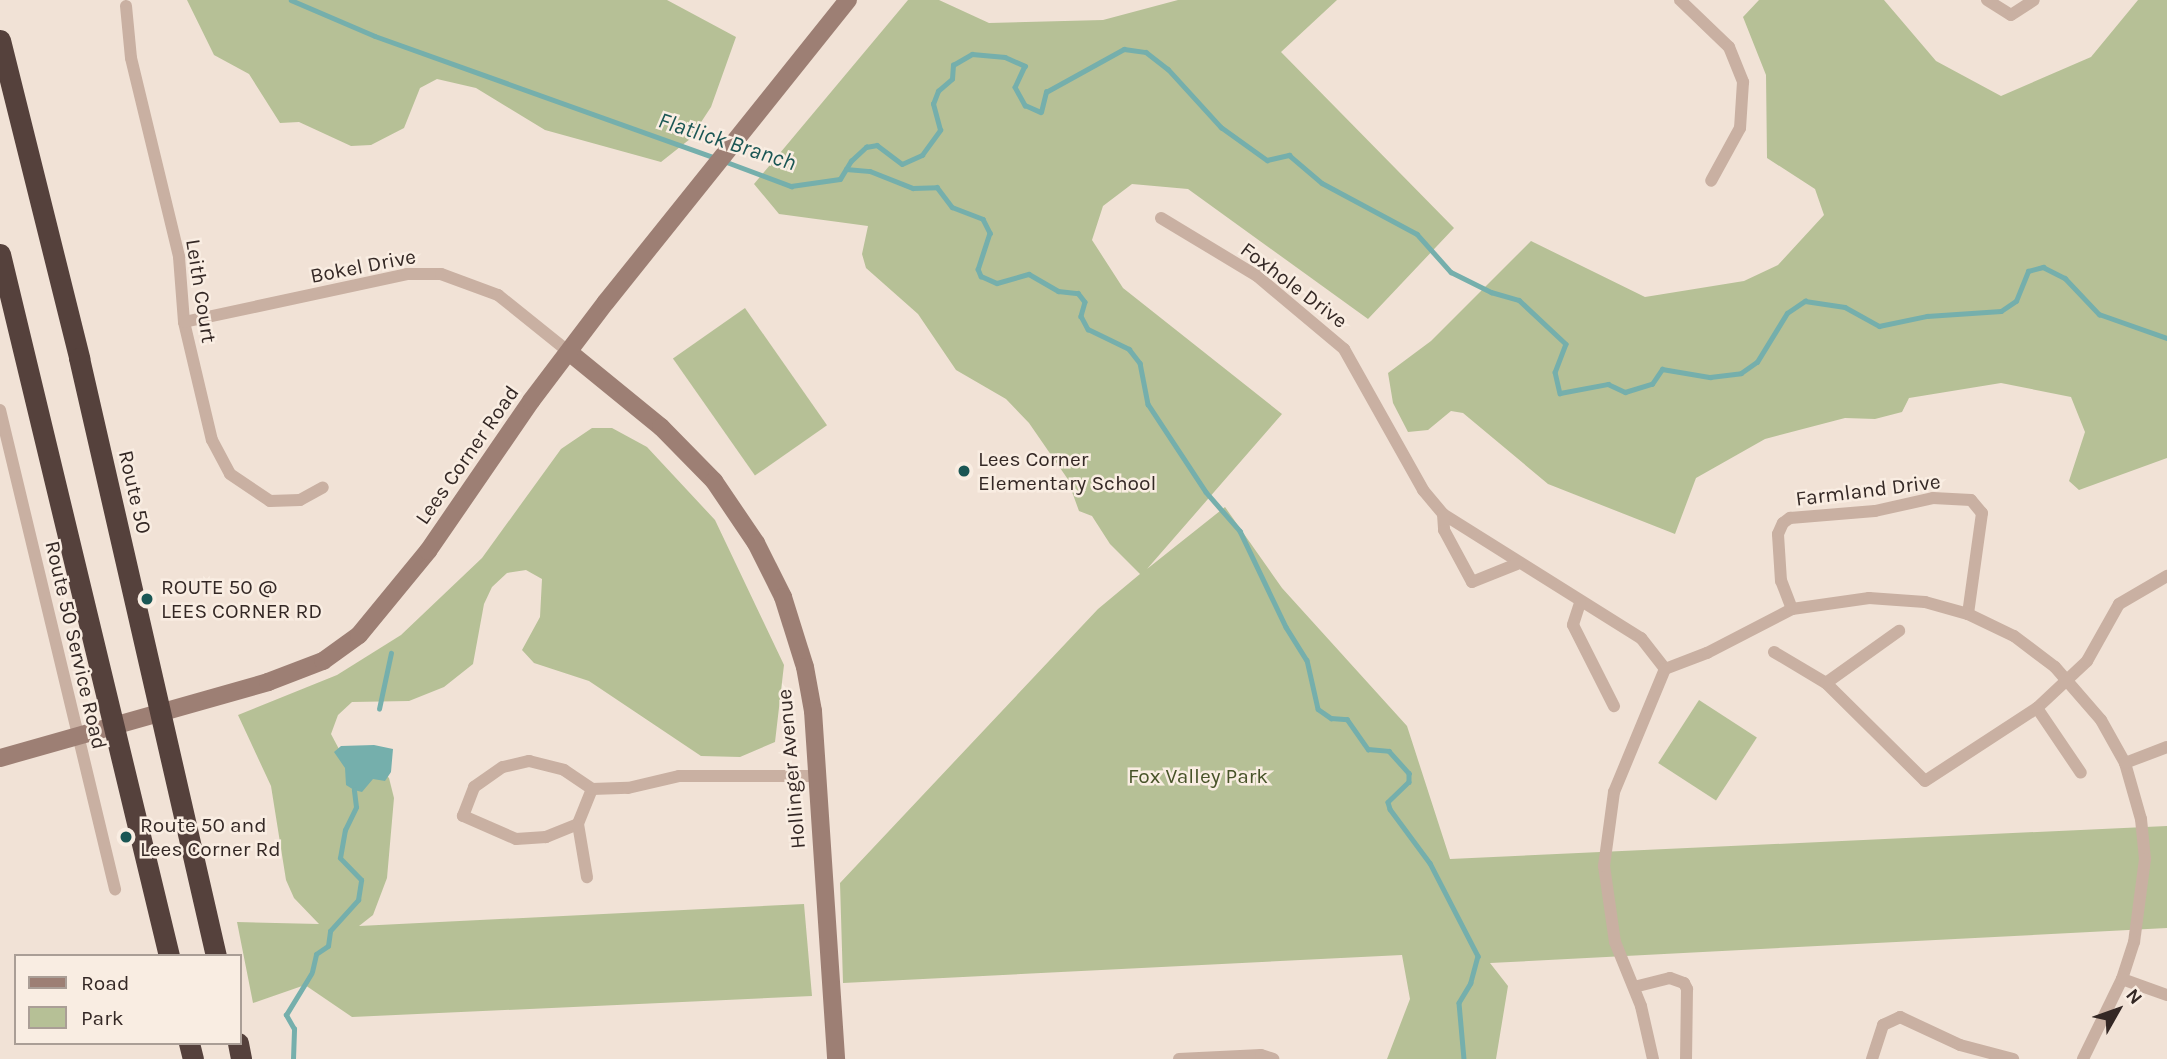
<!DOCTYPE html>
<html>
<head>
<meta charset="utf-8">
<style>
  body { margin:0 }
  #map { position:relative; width:2167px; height:1059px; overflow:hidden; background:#f1e2d6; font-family:Karla,sans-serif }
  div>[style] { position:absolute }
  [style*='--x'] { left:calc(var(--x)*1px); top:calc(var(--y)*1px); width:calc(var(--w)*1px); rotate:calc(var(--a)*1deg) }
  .green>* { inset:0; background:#b6c096; transform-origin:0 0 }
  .water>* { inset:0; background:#75afac }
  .stream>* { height:4.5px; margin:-2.25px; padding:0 2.25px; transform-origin:2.25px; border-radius:2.25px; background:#75afac }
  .street>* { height:12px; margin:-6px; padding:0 6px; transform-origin:6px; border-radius:6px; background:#c9b0a2 }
  .secondary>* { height:18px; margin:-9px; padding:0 9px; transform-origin:9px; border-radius:9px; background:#9d7f74 }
  .highway>* { height:21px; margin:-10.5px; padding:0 10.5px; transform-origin:10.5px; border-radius:10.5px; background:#55413c }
  .dots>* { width:19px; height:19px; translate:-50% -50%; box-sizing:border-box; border:4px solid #f9ede2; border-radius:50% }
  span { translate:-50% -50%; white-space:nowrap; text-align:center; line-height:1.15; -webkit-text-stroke:5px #f9ede2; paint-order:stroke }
  .street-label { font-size:21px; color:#342825 }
  .poi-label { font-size:21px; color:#342825 }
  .left { translate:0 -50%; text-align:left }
  .park-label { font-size:21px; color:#475328 }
  .water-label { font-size:23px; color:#1a5654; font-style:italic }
  .legend { position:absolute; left:14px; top:954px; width:228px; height:91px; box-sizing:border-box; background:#f9ede2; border:2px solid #aa9e96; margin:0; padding:9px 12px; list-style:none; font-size:21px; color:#342825 }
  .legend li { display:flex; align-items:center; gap:14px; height:35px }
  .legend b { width:35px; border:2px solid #aa9e96 }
  .north { position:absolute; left:2083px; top:975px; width:70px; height:70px; -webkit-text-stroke:5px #f9ede2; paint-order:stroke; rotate:50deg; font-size:19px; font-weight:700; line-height:28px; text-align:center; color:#342825 }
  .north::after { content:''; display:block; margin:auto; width:24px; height:32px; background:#342825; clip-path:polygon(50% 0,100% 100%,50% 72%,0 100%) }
</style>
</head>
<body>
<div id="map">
  <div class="green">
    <i style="clip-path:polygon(187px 0,667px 0,736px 37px,711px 107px,690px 139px,661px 162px,545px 130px,476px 88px,437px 79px,420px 88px,404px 128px,371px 145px,351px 146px,299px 122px,280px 123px,249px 74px,214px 55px)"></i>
    <i style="clip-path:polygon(908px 0,939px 0,989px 23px,1103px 20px,1178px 0,1337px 0,1281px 52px,1454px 228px,1368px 319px,1188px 189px,1132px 184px,1103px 206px,1092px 240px,1123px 288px,1282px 414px,1147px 569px,1225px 507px,1282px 588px,1407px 726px,1450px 859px,2167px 826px,2167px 928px,1490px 963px,1508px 986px,1496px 1059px,1387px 1059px,1410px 999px,1402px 955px,843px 983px,840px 883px,1098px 609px,1140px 574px,1110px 544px,1092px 516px,1079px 511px,1067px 478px,1029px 423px,1006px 399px,956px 370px,918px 314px,866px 268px,862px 254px,868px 226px,779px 214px,754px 184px)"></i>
    <i style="clip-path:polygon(1759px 0,1884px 0,1936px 61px,2001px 96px,2091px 57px,2138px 0,2167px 0,2167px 458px,2079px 490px,2069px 481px,2085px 432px,2071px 397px,2001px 383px,1909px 398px,1902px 412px,1875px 419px,1845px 418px,1765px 439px,1696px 478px,1675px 534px,1548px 484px,1463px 413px,1451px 411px,1428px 430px,1408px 432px,1393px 403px,1388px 373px,1431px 341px,1531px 241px,1645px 297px,1744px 281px,1778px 265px,1824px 215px,1815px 189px,1767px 158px,1766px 75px,1743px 17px)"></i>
    <i style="left:745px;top:308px;width:143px;height:88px;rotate:55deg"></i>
    <i style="clip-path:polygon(592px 428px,612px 428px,647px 447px,715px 520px,784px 665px,775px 742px,740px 757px,701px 756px,589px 681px,534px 663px,522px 650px,540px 617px,542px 579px,526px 570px,507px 573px,492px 587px,484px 604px,473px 664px,444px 687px,409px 701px,352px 702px,338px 715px,331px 734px,340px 751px,376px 765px,389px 778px,394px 798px,387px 878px,373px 915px,359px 926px,804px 904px,812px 996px,352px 1017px,305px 985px,253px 1003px,237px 922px,319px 924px,294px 898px,286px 880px,271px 786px,238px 715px,337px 675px,401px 635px,482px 558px,561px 449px)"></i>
    <i style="left:1699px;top:700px;width:69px;height:75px;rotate:33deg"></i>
  </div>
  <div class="water">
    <i style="clip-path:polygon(374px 745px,393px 749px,391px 772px,385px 781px,373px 779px,362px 792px,354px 790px,346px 785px,345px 768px,334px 752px,341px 746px)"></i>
  </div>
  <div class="stream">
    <i style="--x:291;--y:0;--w:91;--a:23.2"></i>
    <i style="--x:375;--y:36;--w:362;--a:19.7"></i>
    <i style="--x:724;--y:161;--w:72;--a:20.5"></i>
    <i style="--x:791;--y:186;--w:49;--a:-8.1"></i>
    <i style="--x:840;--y:179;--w:21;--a:-59"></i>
    <i style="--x:851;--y:161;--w:21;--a:-43"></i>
    <i style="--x:866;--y:147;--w:11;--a:-10"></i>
    <i style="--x:877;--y:145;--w:31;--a:37"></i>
    <i style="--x:902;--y:164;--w:22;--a:-24"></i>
    <i style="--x:922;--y:155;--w:31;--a:-54"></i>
    <i style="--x:940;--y:130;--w:27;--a:-105"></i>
    <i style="--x:933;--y:104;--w:14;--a:-69"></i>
    <i style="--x:938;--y:91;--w:18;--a:-41"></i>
    <i style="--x:952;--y:79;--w:14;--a:-86"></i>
    <i style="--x:953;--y:65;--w:22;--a:-30"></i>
    <i style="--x:972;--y:54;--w:33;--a:5"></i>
    <i style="--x:1005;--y:57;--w:22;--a:24"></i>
    <i style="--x:1025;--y:66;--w:23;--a:115"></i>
    <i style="--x:1015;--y:87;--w:21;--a:61"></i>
    <i style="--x:1025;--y:105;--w:17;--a:24"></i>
    <i style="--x:1041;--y:112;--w:21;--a:-76"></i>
    <i style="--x:1046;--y:92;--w:89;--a:-28.9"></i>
    <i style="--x:1124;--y:49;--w:22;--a:8"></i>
    <i style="--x:1146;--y:52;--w:28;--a:38"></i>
    <i style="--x:1168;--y:69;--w:79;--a:47.6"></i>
    <i style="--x:1221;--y:127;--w:57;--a:35.7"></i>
    <i style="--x:1267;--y:160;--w:23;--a:-13"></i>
    <i style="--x:1289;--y:155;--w:43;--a:40.3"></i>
    <i style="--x:1322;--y:183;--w:108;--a:28.2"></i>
    <i style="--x:1417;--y:234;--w:51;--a:48.2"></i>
    <i style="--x:1451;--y:272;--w:45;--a:26.6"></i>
    <i style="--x:1491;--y:292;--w:29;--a:16"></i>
    <i style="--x:1519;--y:300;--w:64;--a:43.1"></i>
    <i style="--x:1566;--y:344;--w:30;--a:111"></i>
    <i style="--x:1555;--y:372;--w:22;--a:77"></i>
    <i style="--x:1560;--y:393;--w:49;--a:-10.6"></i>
    <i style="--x:1608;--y:384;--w:19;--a:25"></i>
    <i style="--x:1625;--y:392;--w:28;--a:-17"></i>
    <i style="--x:1652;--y:384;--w:18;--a:-56"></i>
    <i style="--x:1662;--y:369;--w:49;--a:9.5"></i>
    <i style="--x:1710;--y:377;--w:31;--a:-7"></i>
    <i style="--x:1741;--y:373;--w:19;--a:-35"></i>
    <i style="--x:1757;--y:362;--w:57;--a:-58.5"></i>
    <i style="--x:1787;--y:313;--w:22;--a:-34"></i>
    <i style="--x:1805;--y:301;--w:40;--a:8.5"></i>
    <i style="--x:1845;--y:307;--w:39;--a:29"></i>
    <i style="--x:1879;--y:326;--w:49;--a:-11.8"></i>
    <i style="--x:1927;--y:316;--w:74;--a:-3.9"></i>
    <i style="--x:2001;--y:311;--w:18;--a:-34"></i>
    <i style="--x:2016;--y:301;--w:32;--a:-68"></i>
    <i style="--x:2028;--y:271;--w:16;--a:-15"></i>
    <i style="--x:2043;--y:267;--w:25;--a:27"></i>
    <i style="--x:2065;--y:278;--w:50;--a:46.6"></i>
    <i style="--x:2099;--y:314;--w:72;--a:19.4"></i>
    <i style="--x:846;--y:169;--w:24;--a:5"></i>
    <i style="--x:870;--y:171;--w:46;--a:21.6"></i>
    <i style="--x:913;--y:188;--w:24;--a:-2"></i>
    <i style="--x:937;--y:187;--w:25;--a:53"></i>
    <i style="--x:952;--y:207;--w:33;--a:21"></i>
    <i style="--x:983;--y:219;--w:16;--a:63"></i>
    <i style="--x:990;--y:233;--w:38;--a:108"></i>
    <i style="--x:978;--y:269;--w:8;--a:67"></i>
    <i style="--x:981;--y:276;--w:17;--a:24"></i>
    <i style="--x:997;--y:283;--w:33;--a:-16"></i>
    <i style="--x:1029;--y:274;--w:34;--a:30"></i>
    <i style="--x:1058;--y:291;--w:20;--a:6"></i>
    <i style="--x:1078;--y:293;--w:11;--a:52"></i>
    <i style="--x:1085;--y:302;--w:15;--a:106"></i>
    <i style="--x:1081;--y:316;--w:15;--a:62"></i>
    <i style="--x:1088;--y:329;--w:46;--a:26"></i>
    <i style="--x:1129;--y:349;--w:18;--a:52"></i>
    <i style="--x:1140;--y:363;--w:42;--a:79"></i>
    <i style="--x:1148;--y:404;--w:105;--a:56.6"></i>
    <i style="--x:1206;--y:492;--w:52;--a:48.9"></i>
    <i style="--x:1240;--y:531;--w:106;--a:64.4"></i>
    <i style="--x:1286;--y:627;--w:39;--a:58"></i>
    <i style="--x:1307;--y:660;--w:50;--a:77.3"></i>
    <i style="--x:1318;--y:709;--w:16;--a:35"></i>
    <i style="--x:1331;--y:718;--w:16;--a:4"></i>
    <i style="--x:1347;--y:719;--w:37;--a:55"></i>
    <i style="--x:1368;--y:749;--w:21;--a:5"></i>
    <i style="--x:1389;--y:751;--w:30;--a:48"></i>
    <i style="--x:1409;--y:773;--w:9;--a:90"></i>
    <i style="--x:1409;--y:782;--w:29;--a:136"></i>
    <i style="--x:1388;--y:802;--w:7;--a:74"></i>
    <i style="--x:1390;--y:809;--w:67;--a:53.5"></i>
    <i style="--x:1430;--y:863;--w:105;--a:62.7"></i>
    <i style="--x:1478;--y:956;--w:28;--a:105"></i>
    <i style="--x:1471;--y:983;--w:23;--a:121"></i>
    <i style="--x:1459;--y:1003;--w:56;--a:84.9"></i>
    <i style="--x:379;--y:709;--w:57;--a:-77.9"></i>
    <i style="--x:312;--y:972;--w:18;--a:-77"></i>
    <i style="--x:316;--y:954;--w:14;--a:-34"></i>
    <i style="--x:328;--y:946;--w:15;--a:-82"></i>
    <i style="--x:330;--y:931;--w:42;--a:-47.9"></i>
    <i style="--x:358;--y:900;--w:20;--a:-81"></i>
    <i style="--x:361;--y:880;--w:30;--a:-134"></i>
    <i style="--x:340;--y:858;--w:28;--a:-80"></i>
    <i style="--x:345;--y:830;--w:25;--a:-64"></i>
    <i style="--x:356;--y:807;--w:17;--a:-97"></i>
    <i style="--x:293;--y:1059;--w:30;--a:-88"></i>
    <i style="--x:294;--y:1029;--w:16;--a:-120"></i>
    <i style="--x:286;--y:1015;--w:48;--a:-58.6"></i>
  </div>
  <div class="street">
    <i style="--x:1680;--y:0;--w:68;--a:43.8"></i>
    <i style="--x:1729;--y:47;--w:38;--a:68"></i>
    <i style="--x:1743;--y:82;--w:46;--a:93.7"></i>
    <i style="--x:1740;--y:128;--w:60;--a:118.7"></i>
    <i style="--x:1987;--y:0;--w:28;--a:32"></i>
    <i style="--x:2011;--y:15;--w:27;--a:-33"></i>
    <i style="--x:126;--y:6;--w:52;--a:84.5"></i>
    <i style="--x:131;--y:58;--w:205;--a:76.4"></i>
    <i style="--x:179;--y:257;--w:65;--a:85.6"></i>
    <i style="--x:184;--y:322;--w:121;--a:76.7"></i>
    <i style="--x:212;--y:440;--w:38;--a:62"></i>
    <i style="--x:230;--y:474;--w:48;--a:34"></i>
    <i style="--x:270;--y:501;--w:30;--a:-2"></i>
    <i style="--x:300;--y:500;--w:26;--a:-29"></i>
    <i style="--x:1161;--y:218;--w:112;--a:31.1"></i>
    <i style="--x:1257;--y:276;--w:114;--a:40"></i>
    <i style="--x:1344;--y:349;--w:162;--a:60.7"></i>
    <i style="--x:1423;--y:490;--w:31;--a:50"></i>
    <i style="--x:1443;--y:514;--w:234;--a:32.1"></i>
    <i style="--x:1641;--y:638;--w:39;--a:52"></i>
    <i style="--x:184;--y:322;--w:228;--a:-12.1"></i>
    <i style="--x:407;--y:274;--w:34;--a:0"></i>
    <i style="--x:441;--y:274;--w:61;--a:20.2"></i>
    <i style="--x:498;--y:295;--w:91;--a:38.8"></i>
    <i style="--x:0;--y:410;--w:493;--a:76.5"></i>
    <i style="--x:1443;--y:514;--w:16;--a:86"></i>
    <i style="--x:1444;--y:530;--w:59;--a:61.7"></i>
    <i style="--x:1472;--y:582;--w:48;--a:-21.8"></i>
    <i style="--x:1580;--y:603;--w:23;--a:108"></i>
    <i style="--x:1573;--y:625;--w:91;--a:63.2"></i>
    <i style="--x:1792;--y:609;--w:30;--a:-111"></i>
    <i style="--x:1781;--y:581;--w:47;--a:-93.7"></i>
    <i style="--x:1778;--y:534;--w:12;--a:-66"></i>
    <i style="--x:1783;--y:523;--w:9;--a:-36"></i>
    <i style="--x:1790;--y:518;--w:85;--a:-4.7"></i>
    <i style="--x:1875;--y:511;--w:59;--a:-12.6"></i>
    <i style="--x:1933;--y:498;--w:38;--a:3"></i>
    <i style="--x:1971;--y:500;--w:17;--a:50"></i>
    <i style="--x:1982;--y:513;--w:102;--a:97.9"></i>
    <i style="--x:1774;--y:652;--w:61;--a:30.8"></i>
    <i style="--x:1826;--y:683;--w:139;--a:44.7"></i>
    <i style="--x:1925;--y:781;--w:134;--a:-33.1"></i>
    <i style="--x:2037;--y:708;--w:69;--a:-43.2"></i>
    <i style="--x:2087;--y:661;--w:65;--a:-60.7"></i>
    <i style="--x:2119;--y:604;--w:56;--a:-30.3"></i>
    <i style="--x:1665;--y:669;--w:45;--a:-20.9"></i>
    <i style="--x:1707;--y:653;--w:96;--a:-27.4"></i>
    <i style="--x:1792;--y:609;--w:78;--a:-8.1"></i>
    <i style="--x:1869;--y:598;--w:56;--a:4.1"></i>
    <i style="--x:1925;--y:602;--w:45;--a:15.6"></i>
    <i style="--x:1968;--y:614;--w:51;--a:25.6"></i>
    <i style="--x:2014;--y:636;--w:51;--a:37.1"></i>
    <i style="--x:2055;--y:667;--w:70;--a:49"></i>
    <i style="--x:2101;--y:720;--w:49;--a:60.8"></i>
    <i style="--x:2125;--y:763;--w:58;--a:74.1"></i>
    <i style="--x:2141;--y:819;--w:40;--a:84.3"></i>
    <i style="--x:2145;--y:859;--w:84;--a:97.5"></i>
    <i style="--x:2134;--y:942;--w:39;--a:108"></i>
    <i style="--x:2122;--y:979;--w:89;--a:116"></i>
    <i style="--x:1826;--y:683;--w:90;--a:-35.5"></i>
    <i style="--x:2037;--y:708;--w:78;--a:55.9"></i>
    <i style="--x:2125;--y:763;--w:45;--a:-20.9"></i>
    <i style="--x:592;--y:789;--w:38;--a:112"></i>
    <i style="--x:578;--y:824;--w:35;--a:158"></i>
    <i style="--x:546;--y:837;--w:30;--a:176"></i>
    <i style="--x:516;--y:839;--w:58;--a:-156.5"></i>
    <i style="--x:463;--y:816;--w:31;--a:-69"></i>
    <i style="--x:474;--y:787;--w:35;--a:-35"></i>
    <i style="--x:503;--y:767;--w:27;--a:-13"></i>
    <i style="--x:529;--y:761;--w:36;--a:14"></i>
    <i style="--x:564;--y:770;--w:34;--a:34"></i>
    <i style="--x:592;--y:789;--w:36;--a:-2"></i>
    <i style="--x:628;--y:788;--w:52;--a:-13.2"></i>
    <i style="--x:679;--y:776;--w:138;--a:0"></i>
    <i style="--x:578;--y:824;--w:54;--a:80.4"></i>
    <i style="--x:2122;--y:979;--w:48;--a:19.6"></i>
    <i style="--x:1634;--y:987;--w:37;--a:-14"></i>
    <i style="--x:1670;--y:978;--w:15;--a:20"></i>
    <i style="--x:1684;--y:983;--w:7;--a:63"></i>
    <i style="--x:1687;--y:989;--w:70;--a:90.8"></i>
    <i style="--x:1179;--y:1059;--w:82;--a:-2.8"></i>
    <i style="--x:1261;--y:1055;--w:13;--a:18"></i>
    <i style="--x:1653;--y:1059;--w:54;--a:-102.8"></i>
    <i style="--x:1641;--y:1006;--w:69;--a:-112.1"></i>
    <i style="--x:1615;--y:942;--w:77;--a:-98.2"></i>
    <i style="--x:1604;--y:866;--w:75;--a:-82.3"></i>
    <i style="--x:1614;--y:792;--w:133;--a:-67.5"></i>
    <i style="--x:1872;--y:1059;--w:36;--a:-72"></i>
    <i style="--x:1883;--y:1025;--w:19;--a:-25"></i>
    <i style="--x:1900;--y:1017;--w:66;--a:25"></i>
    <i style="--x:1960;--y:1045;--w:55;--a:14.8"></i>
  </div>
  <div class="secondary">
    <i style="--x:569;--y:352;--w:119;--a:39.2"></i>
    <i style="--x:661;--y:427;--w:76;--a:45.5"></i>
    <i style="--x:714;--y:481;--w:75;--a:55.9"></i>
    <i style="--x:756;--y:543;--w:60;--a:63.4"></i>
    <i style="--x:783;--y:597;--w:73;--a:72.6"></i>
    <i style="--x:805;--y:667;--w:45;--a:79.7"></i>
    <i style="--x:813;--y:711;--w:349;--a:86.2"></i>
    <i style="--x:0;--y:758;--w:279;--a:-15.8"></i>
    <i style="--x:268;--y:682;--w:59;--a:-20.9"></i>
    <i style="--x:323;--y:661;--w:44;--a:-35.8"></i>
    <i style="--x:359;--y:635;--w:109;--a:-50.6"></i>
    <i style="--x:428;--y:551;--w:182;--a:-55.5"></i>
    <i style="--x:531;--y:401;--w:124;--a:-52.9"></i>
    <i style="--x:606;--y:302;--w:387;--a:-51.3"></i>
  </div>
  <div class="highway">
    <i style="--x:0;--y:40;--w:328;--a:76"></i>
    <i style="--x:79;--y:358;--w:613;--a:77.1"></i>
    <i style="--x:0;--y:254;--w:722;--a:76.46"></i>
    <i style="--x:189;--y:1043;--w:16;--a:76"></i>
    <i style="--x:238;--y:1043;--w:16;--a:79"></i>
  </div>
  <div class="dots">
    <i style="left:964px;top:471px;background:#1a5654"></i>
    <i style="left:147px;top:599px;background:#1a5654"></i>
    <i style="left:126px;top:837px;background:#1a5654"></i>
  </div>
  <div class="street-label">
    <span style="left:363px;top:266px;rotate:-11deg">Bokel Drive</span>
    <span style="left:1294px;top:285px;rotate:37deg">Foxhole Drive</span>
    <span style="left:201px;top:291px;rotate:81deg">Leith Court</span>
    <span style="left:467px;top:455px;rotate:-55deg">Lees Corner Road</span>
    <span style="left:1868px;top:490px;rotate:-7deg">Farmland Drive</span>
    <span style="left:135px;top:492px;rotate:77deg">Route 50</span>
    <span style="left:76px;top:645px;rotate:77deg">Route 50 Service Road</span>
    <span style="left:791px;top:769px;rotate:-95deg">Hollinger Avenue</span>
  </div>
  <div class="poi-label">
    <span class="left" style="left:978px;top:471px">Lees Corner<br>Elementary School</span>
    <span class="left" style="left:161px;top:599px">ROUTE 50 @<br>LEES CORNER RD</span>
    <span class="left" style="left:140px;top:837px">Route 50 and<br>Lees Corner Rd</span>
  </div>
  <div class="park-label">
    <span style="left:1198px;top:776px">Fox Valley Park</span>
  </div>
  <div class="water-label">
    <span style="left:727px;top:142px;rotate:18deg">Flatlick Branch</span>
  </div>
  <ul class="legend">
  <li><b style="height:9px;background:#9d7f74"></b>Road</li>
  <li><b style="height:19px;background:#b6c096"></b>Park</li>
  </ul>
  <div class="north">N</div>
</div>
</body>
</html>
